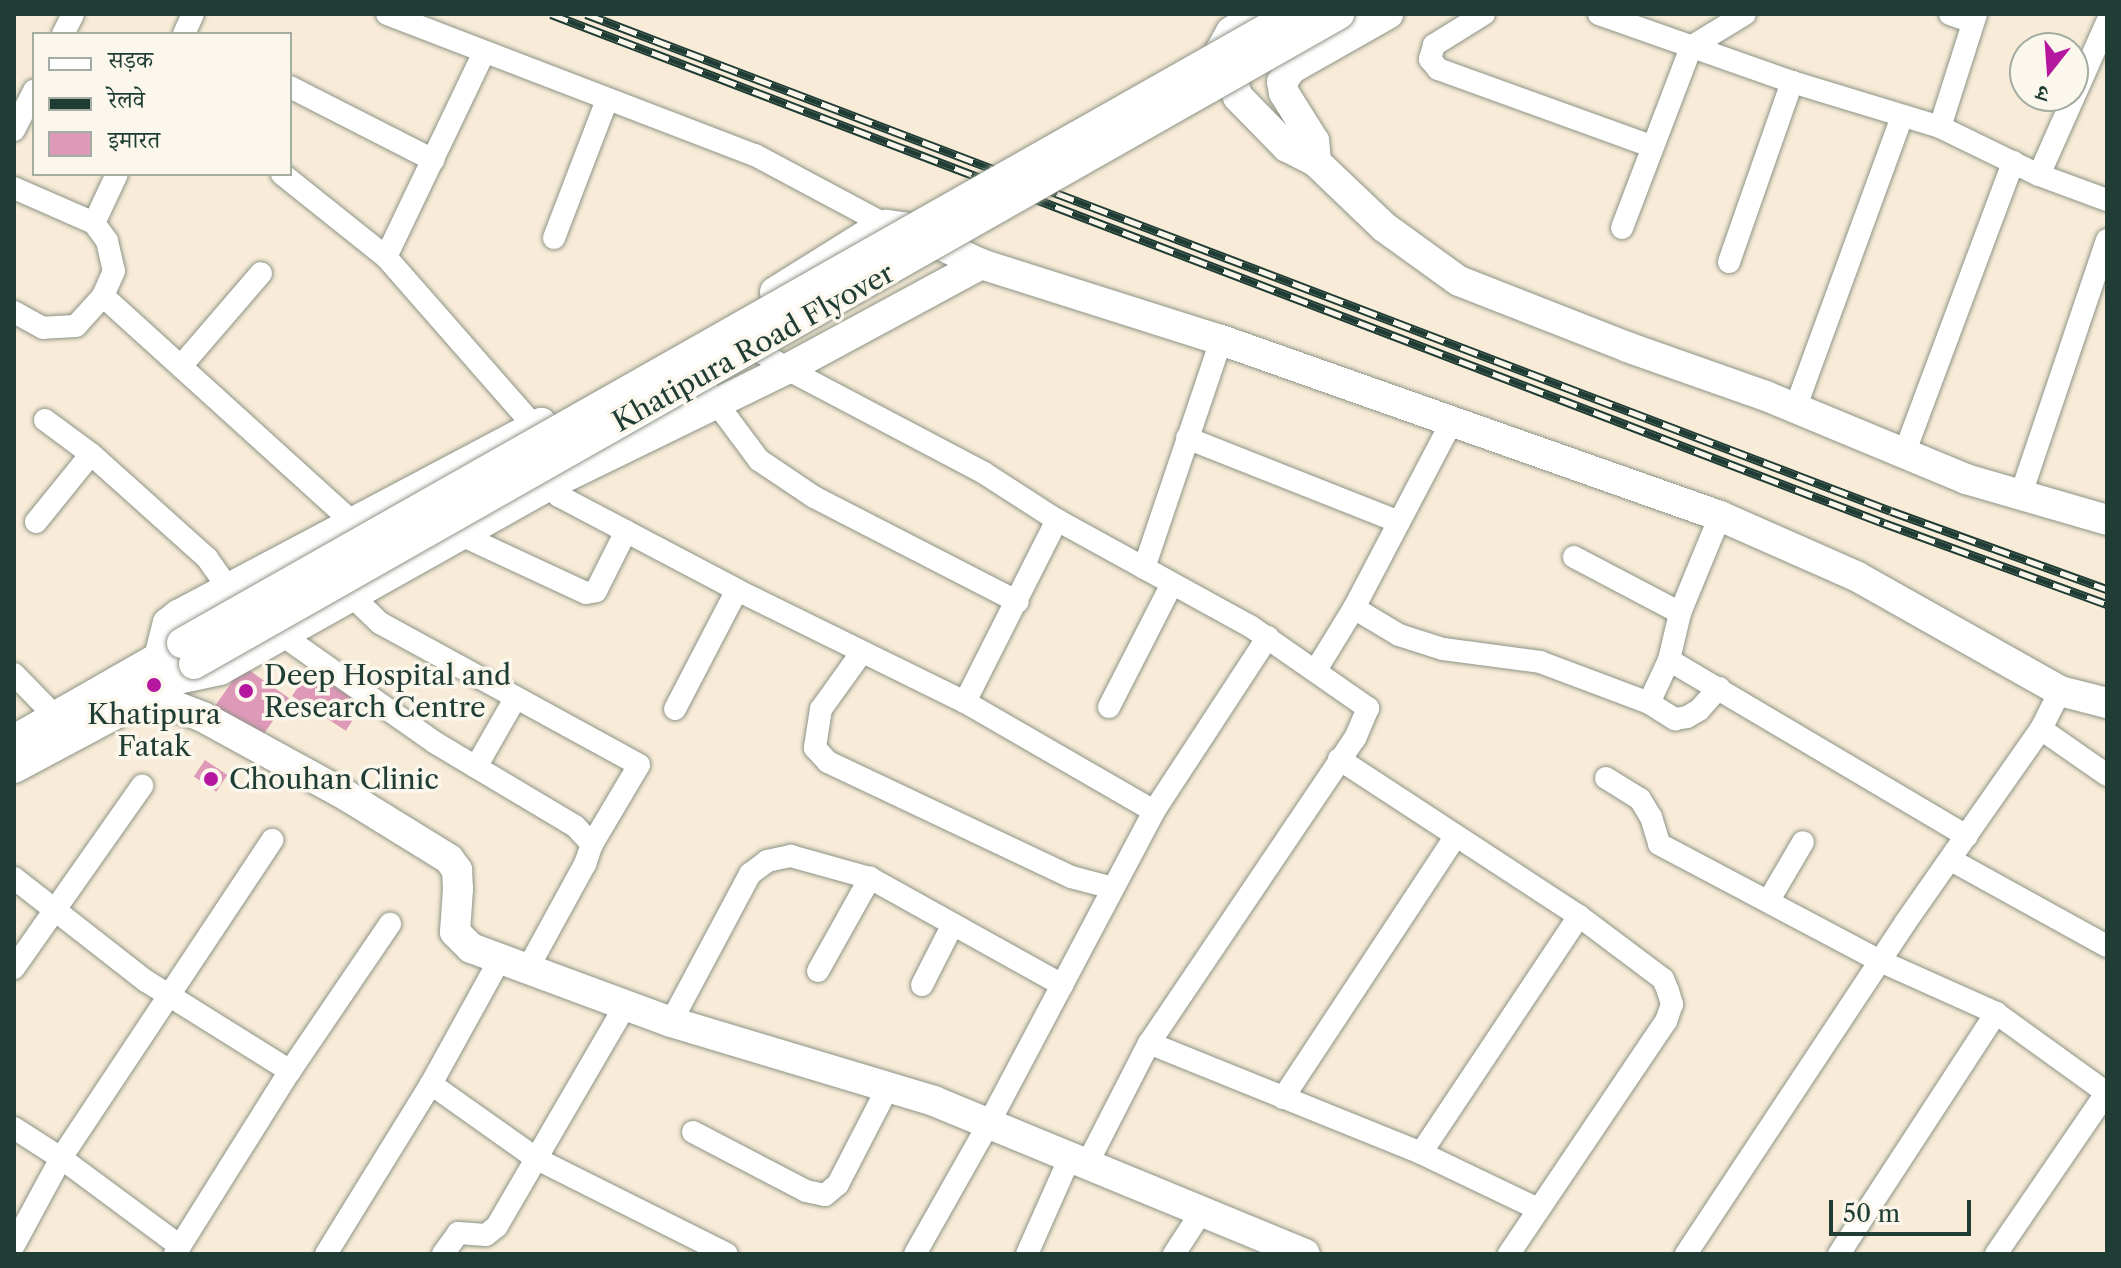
<!DOCTYPE html>
<html>
<head>
<meta charset="utf-8">
<style>
  body { margin:0 }
  #map { position:relative; width:2121px; height:1268px; overflow:hidden; background:#f8ebd7; font-family:"Libre Caslon Text","Noto Serif Devanagari",serif }
  div>[style] { position:absolute }
  [style*='--x'] { left:calc(var(--x)*1px); top:calc(var(--y)*1px); width:calc(var(--w)*1px); rotate:calc(var(--a)*1deg) }
  .building>* { inset:0; background:#de99b8; transform-origin:0 0 }
  .roads { filter:drop-shadow(0 0 2px #8c9486) drop-shadow(0 0 2px #8c9486) }
  .street>* { height:22px; margin:-11px; padding:0 11px; transform-origin:11px; border-radius:11px; background:#fff }
  .secondary>* { height:30px; margin:-15px; padding:0 15px; transform-origin:15px; border-radius:15px; background:#fff }
  .rail>* { height:9px; margin-top:-4.5px; transform-origin:0; background:repeating-linear-gradient(90deg,#fbf7ec 0 18px,#1f3d34 0 36px); box-sizing:border-box; border-block:2px solid #1f3d34 }
  .bridges { filter:drop-shadow(0 0 2px #8c9486) drop-shadow(0 0 2px #8c9486) }
  .secondary-bridge>* { height:30px; margin:-15px; padding:0 15px; transform-origin:15px; border-radius:15px; background:#fff }
  .dots>* { width:22px; height:22px; translate:-50% -50%; box-sizing:border-box; border:4px solid #fbf7ec; border-radius:50% }
  span { translate:-50% -50%; white-space:nowrap; text-align:center; line-height:1.15; -webkit-text-stroke:7px #fbf7ec; paint-order:stroke }
  .street-label { font-size:28px; color:#1f3d34 }
  .poi-label { font-size:28px; color:#1f3d34 }
  .left { translate:0 -50%; text-align:left }
  .frame { position:absolute; inset:0; border:16px solid #1f3d34; pointer-events:none }
  .legend { position:absolute; left:32px; top:32px; width:260px; height:144px; box-sizing:border-box; background:#fbf7ec; border:2px solid #a3ada2; margin:0; padding:10px 14px; list-style:none; font-size:24px; color:#1f3d34 }
  .legend li { display:flex; align-items:center; gap:16px; height:40px }
  .legend b { width:40px; border:2px solid #a3ada2 }
  .north { position:absolute; left:2009px; top:32px; width:80px; height:80px; box-sizing:border-box; background:#fbf7ec; border:2px solid #a3ada2; border-radius:50%; rotate:197deg; font-size:22px; font-weight:700; line-height:32px; text-align:center; color:#1f3d34 }
  .north::after { content:''; display:block; margin:auto; width:28px; height:36px; background:#b5179e; clip-path:polygon(50% 0,100% 100%,50% 72%,0 100%) }
  .scale { position:absolute; left:1829px; top:1200px; width:142px; height:36px; box-sizing:border-box; border:4px solid #1f3d34; border-top:0; padding-left:10px; font-size:24px; line-height:28px; white-space:nowrap; color:#1f3d34; -webkit-text-stroke:6px #fbf7ec; paint-order:stroke }
</style>
</head>
<body>
<div id="map">
  <div class="building">
    <i style="left:243px;top:666px;width:56px;height:54px;rotate:35deg"></i>
    <i style="left:309px;top:670px;width:64px;height:31px;rotate:33deg"></i>
    <i style="left:205px;top:760px;width:27px;height:20px;rotate:34deg"></i>
  </div>
  <div class="roads">
    <div class="street">
      <i style="--x:387;--y:14;--w:394;--a:21"></i>
      <i style="--x:755;--y:155;--w:149;--a:28.1"></i>
      <i style="--x:1484;--y:14;--w:59;--a:148.2"></i>
      <i style="--x:1434;--y:45;--w:15;--a:106"></i>
      <i style="--x:1430;--y:59;--w:13;--a:51"></i>
      <i style="--x:1438;--y:69;--w:226;--a:19.9"></i>
      <i style="--x:1599;--y:14;--w:205;--a:19.4"></i>
      <i style="--x:1792;--y:82;--w:155;--a:16.9"></i>
      <i style="--x:1940;--y:127;--w:110;--a:25.9"></i>
      <i style="--x:2039;--y:175;--w:72;--a:20.2"></i>
      <i style="--x:1950;--y:14;--w:24;--a:19"></i>
      <i style="--x:63;--y:34;--w:22;--a:-63"></i>
      <i style="--x:184;--y:34;--w:22;--a:-66"></i>
      <i style="--x:290;--y:87;--w:161;--a:27"></i>
      <i style="--x:1940;--y:127;--w:119;--a:-72.3"></i>
      <i style="--x:14;--y:130;--w:44;--a:-62.9"></i>
      <i style="--x:282;--y:174;--w:133;--a:38.6"></i>
      <i style="--x:386;--y:257;--w:225;--a:48.8"></i>
      <i style="--x:2039;--y:175;--w:167;--a:-66"></i>
      <i style="--x:14;--y:188;--w:87;--a:23.6"></i>
      <i style="--x:94;--y:223;--w:22;--a:54"></i>
      <i style="--x:107;--y:241;--w:31;--a:77"></i>
      <i style="--x:114;--y:271;--w:27;--a:114"></i>
      <i style="--x:103;--y:296;--w:40;--a:132"></i>
      <i style="--x:76;--y:326;--w:33;--a:177"></i>
      <i style="--x:43;--y:328;--w:33;--a:-151"></i>
      <i style="--x:94;--y:223;--w:54;--a:-64.9"></i>
      <i style="--x:1622;--y:228;--w:194;--a:-69.1"></i>
      <i style="--x:1691;--y:47;--w:63;--a:-31.4"></i>
      <i style="--x:554;--y:238;--w:148;--a:-69"></i>
      <i style="--x:386;--y:257;--w:227;--a:-64.4"></i>
      <i style="--x:1729;--y:262;--w:191;--a:-70.7"></i>
      <i style="--x:103;--y:296;--w:336;--a:42.2"></i>
      <i style="--x:743;--y:340;--w:53;--a:33.4"></i>
      <i style="--x:787;--y:369;--w:223;--a:27.8"></i>
      <i style="--x:984;--y:473;--w:87;--a:32.8"></i>
      <i style="--x:1057;--y:520;--w:220;--a:28.8"></i>
      <i style="--x:1250;--y:626;--w:144;--a:34.8"></i>
      <i style="--x:1368;--y:708;--w:33;--a:113"></i>
      <i style="--x:1355;--y:738;--w:368;--a:124"></i>
      <i style="--x:1149;--y:1043;--w:136;--a:117.1"></i>
      <i style="--x:182;--y:365;--w:121;--a:-49.3"></i>
      <i style="--x:709;--y:393;--w:84;--a:53.3"></i>
      <i style="--x:759;--y:460;--w:66;--a:33.9"></i>
      <i style="--x:814;--y:497;--w:229;--a:27.2"></i>
      <i style="--x:1795;--y:409;--w:312;--a:-69.9"></i>
      <i style="--x:45;--y:420;--w:57;--a:36.5"></i>
      <i style="--x:91;--y:454;--w:156;--a:41.9"></i>
      <i style="--x:207;--y:558;--w:37;--a:55"></i>
      <i style="--x:1187;--y:438;--w:228;--a:21.6"></i>
      <i style="--x:1904;--y:454;--w:312;--a:-69.5"></i>
      <i style="--x:549;--y:485;--w:15;--a:48"></i>
      <i style="--x:559;--y:496;--w:201;--a:27.8"></i>
      <i style="--x:737;--y:590;--w:254;--a:26.2"></i>
      <i style="--x:965;--y:702;--w:218;--a:30"></i>
      <i style="--x:2021;--y:494;--w:268;--a:-71.3"></i>
      <i style="--x:36;--y:522;--w:87;--a:-51"></i>
      <i style="--x:459;--y:534;--w:140;--a:24.9"></i>
      <i style="--x:586;--y:593;--w:10;--a:-11"></i>
      <i style="--x:596;--y:591;--w:67;--a:-63.4"></i>
      <i style="--x:1574;--y:557;--w:120;--a:27.8"></i>
      <i style="--x:1144;--y:568;--w:241;--a:-71.3"></i>
      <i style="--x:354;--y:598;--w:36;--a:44"></i>
      <i style="--x:380;--y:623;--w:295;--a:28.7"></i>
      <i style="--x:639;--y:765;--w:92;--a:120.7"></i>
      <i style="--x:1354;--y:608;--w:52;--a:31"></i>
      <i style="--x:1399;--y:635;--w:46;--a:17.7"></i>
      <i style="--x:1443;--y:649;--w:98;--a:7.6"></i>
      <i style="--x:1540;--y:662;--w:116;--a:20.6"></i>
      <i style="--x:1649;--y:703;--w:47;--a:-65.1"></i>
      <i style="--x:1669;--y:660;--w:48;--a:-76.8"></i>
      <i style="--x:1680;--y:613;--w:105;--a:-67.6"></i>
      <i style="--x:282;--y:635;--w:186;--a:35.1"></i>
      <i style="--x:434;--y:742;--w:164;--a:30.8"></i>
      <i style="--x:575;--y:826;--w:25;--a:47"></i>
      <i style="--x:592;--y:844;--w:21;--a:109"></i>
      <i style="--x:585;--y:864;--w:119;--a:118.7"></i>
      <i style="--x:862;--y:652;--w:70;--a:125.7"></i>
      <i style="--x:821;--y:709;--w:39;--a:99"></i>
      <i style="--x:815;--y:748;--w:19;--a:47"></i>
      <i style="--x:828;--y:762;--w:269;--a:25.3"></i>
      <i style="--x:1071;--y:877;--w:43;--a:14.7"></i>
      <i style="--x:1669;--y:660;--w:346;--a:30.6"></i>
      <i style="--x:1316;--y:670;--w:73;--a:-58.5"></i>
      <i style="--x:1354;--y:608;--w:209;--a:-62.3"></i>
      <i style="--x:14;--y:674;--w:60;--a:45.7"></i>
      <i style="--x:965;--y:702;--w:204;--a:-63.2"></i>
      <i style="--x:1649;--y:703;--w:31;--a:32"></i>
      <i style="--x:1675;--y:719;--w:12;--a:-9"></i>
      <i style="--x:1687;--y:717;--w:14;--a:-30"></i>
      <i style="--x:1699;--y:710;--w:30;--a:-48"></i>
      <i style="--x:1109;--y:707;--w:138;--a:-62.9"></i>
      <i style="--x:675;--y:709;--w:134;--a:-62.5"></i>
      <i style="--x:2041;--y:729;--w:80;--a:34.9"></i>
      <i style="--x:1339;--y:759;--w:287;--a:33.2"></i>
      <i style="--x:1579;--y:916;--w:105;--a:36.9"></i>
      <i style="--x:1663;--y:979;--w:13;--a:67"></i>
      <i style="--x:1668;--y:991;--w:14;--a:73"></i>
      <i style="--x:1672;--y:1004;--w:18;--a:109"></i>
      <i style="--x:1666;--y:1021;--w:281;--a:124"></i>
      <i style="--x:476;--y:767;--w:78;--a:-60.2"></i>
      <i style="--x:1606;--y:778;--w:40;--a:32"></i>
      <i style="--x:1640;--y:799;--w:21;--a:59"></i>
      <i style="--x:1651;--y:817;--w:28;--a:73"></i>
      <i style="--x:1659;--y:844;--w:250;--a:27.9"></i>
      <i style="--x:1880;--y:961;--w:127;--a:24.1"></i>
      <i style="--x:1996;--y:1013;--w:137;--a:35.8"></i>
      <i style="--x:1951;--y:860;--w:178;--a:28.9"></i>
      <i style="--x:14;--y:878;--w:167;--a:38"></i>
      <i style="--x:146;--y:981;--w:170;--a:32"></i>
      <i style="--x:1769;--y:900;--w:67;--a:-59.6"></i>
      <i style="--x:14;--y:968;--w:223;--a:-54.9"></i>
      <i style="--x:818;--y:971;--w:107;--a:-60.8"></i>
      <i style="--x:922;--y:985;--w:68;--a:-63.1"></i>
      <i style="--x:671;--y:1022;--w:168;--a:-61.9"></i>
      <i style="--x:750;--y:874;--w:21;--a:-37"></i>
      <i style="--x:767;--y:861;--w:25;--a:-12"></i>
      <i style="--x:791;--y:856;--w:82;--a:15.6"></i>
      <i style="--x:870;--y:878;--w:220;--a:29.1"></i>
      <i style="--x:1149;--y:1043;--w:293;--a:22"></i>
      <i style="--x:1421;--y:1153;--w:130;--a:25.6"></i>
      <i style="--x:431;--y:1084;--w:130;--a:35.3"></i>
      <i style="--x:537;--y:1159;--w:212;--a:26.6"></i>
      <i style="--x:1283;--y:1098;--w:314;--a:-56.6"></i>
      <i style="--x:14;--y:1128;--w:56;--a:32.6"></i>
      <i style="--x:61;--y:1158;--w:148;--a:36.5"></i>
      <i style="--x:693;--y:1132;--w:127;--a:27.6"></i>
      <i style="--x:806;--y:1191;--w:19;--a:12"></i>
      <i style="--x:825;--y:1195;--w:17;--a:-40"></i>
      <i style="--x:838;--y:1184;--w:109;--a:-62.7"></i>
      <i style="--x:1421;--y:1153;--w:285;--a:-56.3"></i>
      <i style="--x:14;--y:1245;--w:99;--a:-61.6"></i>
      <i style="--x:61;--y:1158;--w:382;--a:-56.4"></i>
      <i style="--x:175;--y:1254;--w:216;--a:-57.9"></i>
      <i style="--x:290;--y:1071;--w:178;--a:-55.8"></i>
      <i style="--x:326;--y:1254;--w:200;--a:-58.3"></i>
      <i style="--x:431;--y:1084;--w:145;--a:-61.1"></i>
      <i style="--x:443;--y:1254;--w:26;--a:-54"></i>
      <i style="--x:458;--y:1233;--w:28;--a:4"></i>
      <i style="--x:486;--y:1235;--w:14;--a:-39"></i>
      <i style="--x:497;--y:1226;--w:255;--a:-59.8"></i>
      <i style="--x:915;--y:1254;--w:150;--a:-60.5"></i>
      <i style="--x:989;--y:1123;--w:353;--a:-62.1"></i>
      <i style="--x:1154;--y:811;--w:208;--a:-56.8"></i>
      <i style="--x:1027;--y:1254;--w:106;--a:-66.1"></i>
      <i style="--x:1174;--y:1254;--w:51;--a:-56.9"></i>
      <i style="--x:1686;--y:1254;--w:397;--a:-56.5"></i>
      <i style="--x:1905;--y:923;--w:237;--a:-55"></i>
      <i style="--x:2041;--y:729;--w:42;--a:-63.4"></i>
      <i style="--x:1839;--y:1254;--w:288;--a:-56.9"></i>
      <i style="--x:1996;--y:1254;--w:196;--a:-55.6"></i>
    </div>
    <div class="secondary">
      <i style="--x:1257;--y:14;--w:32;--a:145"></i>
      <i style="--x:1231;--y:32;--w:21;--a:119"></i>
      <i style="--x:1221;--y:50;--w:50;--a:70.1"></i>
      <i style="--x:1238;--y:97;--w:70;--a:45.6"></i>
      <i style="--x:1287;--y:147;--w:33;--a:27"></i>
      <i style="--x:1316;--y:162;--w:94;--a:43.7"></i>
      <i style="--x:1384;--y:227;--w:92;--a:35.8"></i>
      <i style="--x:1459;--y:281;--w:180;--a:21.4"></i>
      <i style="--x:1627;--y:347;--w:147;--a:19.4"></i>
      <i style="--x:1766;--y:396;--w:217;--a:22.5"></i>
      <i style="--x:1966;--y:479;--w:147;--a:16.2"></i>
      <i style="--x:1316;--y:162;--w:21;--a:-95"></i>
      <i style="--x:1314;--y:141;--w:57;--a:-122"></i>
      <i style="--x:1284;--y:93;--w:11;--a:-100"></i>
      <i style="--x:1282;--y:82;--w:16;--a:-55"></i>
      <i style="--x:1291;--y:69;--w:112;--a:-29.6"></i>
      <i style="--x:775;--y:292;--w:119;--a:-32"></i>
      <i style="--x:876;--y:229;--w:11;--a:-22"></i>
      <i style="--x:886;--y:225;--w:17;--a:7"></i>
      <i style="--x:903;--y:227;--w:86;--a:25.4"></i>
      <i style="--x:981;--y:264;--w:252;--a:17.6"></i>
      <i style="--x:1221;--y:340;--w:529;--a:19.43"></i>
      <i style="--x:1720;--y:516;--w:149;--a:23.8"></i>
      <i style="--x:1856;--y:576;--w:234;--a:29.4"></i>
      <i style="--x:2060;--y:691;--w:49;--a:14.3"></i>
      <i style="--x:159;--y:658;--w:36;--a:-76"></i>
      <i style="--x:168;--y:623;--w:13;--a:-39"></i>
      <i style="--x:178;--y:615;--w:411;--a:-27.9"></i>
      <i style="--x:168;--y:681;--w:53;--a:-11.9"></i>
      <i style="--x:220;--y:670;--w:377;--a:-29.3"></i>
      <i style="--x:549;--y:485;--w:265;--a:-26"></i>
      <i style="--x:787;--y:369;--w:221;--a:-28.4"></i>
      <i style="--x:149;--y:696;--w:58;--a:21.3"></i>
      <i style="--x:203;--y:717;--w:164;--a:28.7"></i>
      <i style="--x:347;--y:796;--w:120;--a:31.7"></i>
      <i style="--x:449;--y:859;--w:14;--a:54"></i>
      <i style="--x:457;--y:870;--w:19;--a:87"></i>
      <i style="--x:458;--y:889;--w:43;--a:94"></i>
      <i style="--x:455;--y:932;--w:23;--a:45"></i>
      <i style="--x:471;--y:948;--w:213;--a:20.3"></i>
      <i style="--x:671;--y:1022;--w:275;--a:16.7"></i>
      <i style="--x:934;--y:1101;--w:401;--a:22.4"></i>
      <i style="--x:14;--y:740;--w:185;--a:-29.7"></i>
      <i style="--x:14;--y:768;--w:153;--a:-28.1"></i>
      <i style="--x:149;--y:696;--w:21;--a:-39"></i>
    </div>
  </div>
  <div class="rail">
    <i style="--x:551;--y:14;--w:1427;--a:20.9"></i>
    <i style="--x:1884;--y:523;--w:237;--a:20"></i>
    <i style="--x:586;--y:14;--w:1396;--a:20.85"></i>
    <i style="--x:1891;--y:511;--w:230;--a:19.9"></i>
  </div>
  <div class="bridges">
    <div class="secondary-bridge">
      <i style="--x:182;--y:643;--w:1277;--a:-29.52"></i>
      <i style="--x:194;--y:664;--w:1317;--a:-29.58"></i>
    </div>
  </div>
  <div class="dots">
    <i style="left:154px;top:685px;background:#b5179e"></i>
    <i style="left:246px;top:691px;background:#b5179e"></i>
    <i style="left:211px;top:779px;background:#b5179e"></i>
  </div>
  <div class="street-label">
    <span style="left:753px;top:347px;rotate:-29deg">Khatipura Road Flyover</span>
  </div>
  <div class="poi-label">
    <span class="left" style="left:264px;top:691px">Deep Hospital and<br>Research Centre</span>
    <span style="left:154px;top:730px">Khatipura<br>Fatak</span>
    <span class="left" style="left:229px;top:779px">Chouhan Clinic</span>
  </div>
  <div class="frame"></div>
  <ul class="legend">
  <li><b style="height:10px;background:#fff"></b>सड़क</li>
  <li><b style="height:10px;background:#1f3d34"></b>रेलवे</li>
  <li><b style="height:22px;background:#de99b8"></b>इमारत</li>
  </ul>
  <div class="north">उ</div>
  <div class="scale">50 m</div>
</div>
</body>
</html>
